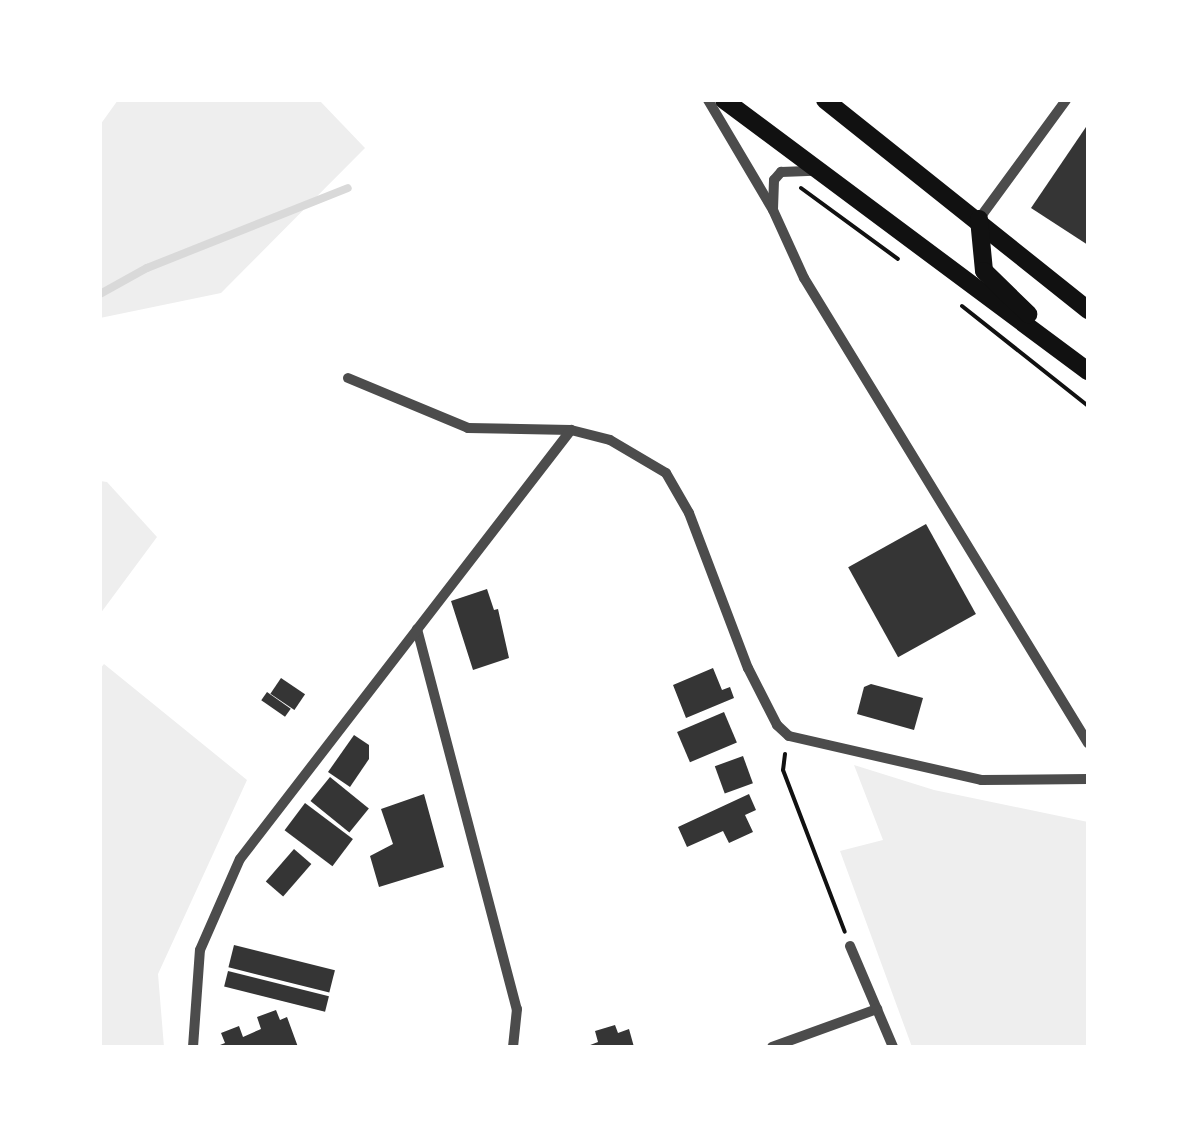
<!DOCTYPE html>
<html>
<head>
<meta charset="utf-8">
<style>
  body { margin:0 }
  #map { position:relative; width:1188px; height:1147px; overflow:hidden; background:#fff; font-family:Bitter,serif }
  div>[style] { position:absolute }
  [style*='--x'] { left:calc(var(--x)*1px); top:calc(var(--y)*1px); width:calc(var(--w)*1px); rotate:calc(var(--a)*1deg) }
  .green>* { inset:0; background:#eee }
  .stream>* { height:8px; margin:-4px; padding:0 4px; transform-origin:4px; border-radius:4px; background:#d9d9d9 }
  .building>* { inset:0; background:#353535; transform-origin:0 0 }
  .path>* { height:4px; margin:-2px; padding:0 2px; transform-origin:2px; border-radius:2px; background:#111 }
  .minor>* { height:10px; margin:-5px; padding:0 5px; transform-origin:5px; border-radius:5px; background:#4c4c4c }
  .primary>* { height:18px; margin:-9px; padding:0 9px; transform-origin:9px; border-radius:9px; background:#111 }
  span { translate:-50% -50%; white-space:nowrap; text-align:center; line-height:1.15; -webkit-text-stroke:10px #fff; paint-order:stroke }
  .frame { position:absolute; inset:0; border:102px solid #fff; pointer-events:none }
</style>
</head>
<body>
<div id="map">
  <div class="green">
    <i style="clip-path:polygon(118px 100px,319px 100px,365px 148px,221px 293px,100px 318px,100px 125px)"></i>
    <i style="clip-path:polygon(100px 481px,107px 482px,157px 537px,100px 614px)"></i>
    <i style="clip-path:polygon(104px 664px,247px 780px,158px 974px,164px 1047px,100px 1047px,100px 669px)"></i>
    <i style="clip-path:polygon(854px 765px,934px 790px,1088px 822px,1088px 1047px,912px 1047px,840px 851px,883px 840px)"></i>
  </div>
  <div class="stream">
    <i style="--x:100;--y:294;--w:54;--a:-29"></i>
    <i style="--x:147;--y:268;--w:216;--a:-21.7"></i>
  </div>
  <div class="building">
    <i style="clip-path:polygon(1088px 124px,1088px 245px,1031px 208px)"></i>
    <i style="left:926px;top:524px;width:103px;height:89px;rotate:61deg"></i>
    <i style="clip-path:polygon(487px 589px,494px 610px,498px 609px,509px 658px,473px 670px,451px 601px)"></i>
    <i style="clip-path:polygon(713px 668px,722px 690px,730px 687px,734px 698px,686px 718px,673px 685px)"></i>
    <i style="left:281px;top:678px;width:29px;height:19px;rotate:34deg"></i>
    <i style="clip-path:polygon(871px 684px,923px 698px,914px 730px,857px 714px,864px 687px)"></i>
    <i style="left:267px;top:692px;width:29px;height:10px;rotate:35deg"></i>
    <i style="left:724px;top:712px;width:33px;height:51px;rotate:67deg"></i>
    <i style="clip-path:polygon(354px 735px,369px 745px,369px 759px,350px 787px,328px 772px)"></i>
    <i style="left:743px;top:756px;width:29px;height:30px;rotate:70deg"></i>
    <i style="left:330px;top:777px;width:50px;height:31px;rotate:39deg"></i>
    <i style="clip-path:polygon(424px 794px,444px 867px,379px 887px,370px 856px,393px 844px,381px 809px)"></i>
    <i style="clip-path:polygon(749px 794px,756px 810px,745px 815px,753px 832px,729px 843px,723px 831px,687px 847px,678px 827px)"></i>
    <i style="left:305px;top:803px;width:60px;height:34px;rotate:37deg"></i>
    <i style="left:294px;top:849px;width:23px;height:43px;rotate:41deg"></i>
    <i style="left:234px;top:945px;width:104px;height:23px;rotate:14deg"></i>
    <i style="left:228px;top:971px;width:104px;height:16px;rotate:14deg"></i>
    <i style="clip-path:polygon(276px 1010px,280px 1020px,287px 1017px,298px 1047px,215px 1047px,225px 1043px,221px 1033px,239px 1026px,243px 1037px,261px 1029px,257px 1017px)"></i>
    <i style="clip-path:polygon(615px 1025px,618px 1033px,629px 1029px,634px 1047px,585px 1047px,598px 1042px,595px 1031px)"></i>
  </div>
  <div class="path">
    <i style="--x:801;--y:188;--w:120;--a:36.2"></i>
    <i style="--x:962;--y:306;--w:161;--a:38.4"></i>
    <i style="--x:785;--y:754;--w:16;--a:97"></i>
    <i style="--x:783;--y:770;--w:173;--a:69.1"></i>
  </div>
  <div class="minor">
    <i style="--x:708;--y:100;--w:128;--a:59.4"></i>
    <i style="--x:773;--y:210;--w:75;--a:65.5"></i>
    <i style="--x:804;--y:278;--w:545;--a:58.59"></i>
    <i style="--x:773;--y:209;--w:29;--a:-88"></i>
    <i style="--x:774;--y:180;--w:11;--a:-49"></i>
    <i style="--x:781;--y:172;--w:33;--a:-2"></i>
    <i style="--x:979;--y:219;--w:147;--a:-53.8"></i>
    <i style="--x:348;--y:378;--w:130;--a:22.6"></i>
    <i style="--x:468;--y:428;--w:103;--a:1.1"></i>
    <i style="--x:571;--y:430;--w:40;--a:14.4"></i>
    <i style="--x:610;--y:440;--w:65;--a:30.5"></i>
    <i style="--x:666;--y:473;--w:46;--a:60.1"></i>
    <i style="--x:689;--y:513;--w:166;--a:69.2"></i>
    <i style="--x:748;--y:668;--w:64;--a:63"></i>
    <i style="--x:777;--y:725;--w:16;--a:43"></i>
    <i style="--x:789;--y:736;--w:197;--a:12.9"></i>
    <i style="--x:981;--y:780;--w:107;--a:-0.5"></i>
    <i style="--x:417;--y:629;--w:393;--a:75.3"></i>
    <i style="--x:517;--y:1009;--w:38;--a:96"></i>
    <i style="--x:850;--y:946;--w:110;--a:66.9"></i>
    <i style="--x:193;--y:1047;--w:97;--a:-85.9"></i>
    <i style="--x:200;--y:950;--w:99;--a:-66.3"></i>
    <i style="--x:240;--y:859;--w:542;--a:-52.35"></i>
    <i style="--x:772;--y:1047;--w:112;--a:-19.9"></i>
  </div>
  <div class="primary">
    <i style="--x:724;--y:100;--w:454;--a:36.7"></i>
    <i style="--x:825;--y:100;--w:337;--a:38.6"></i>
    <i style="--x:979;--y:219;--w:52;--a:84.5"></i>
    <i style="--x:984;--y:271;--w:62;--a:44.3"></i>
  </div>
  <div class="frame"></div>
</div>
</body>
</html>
